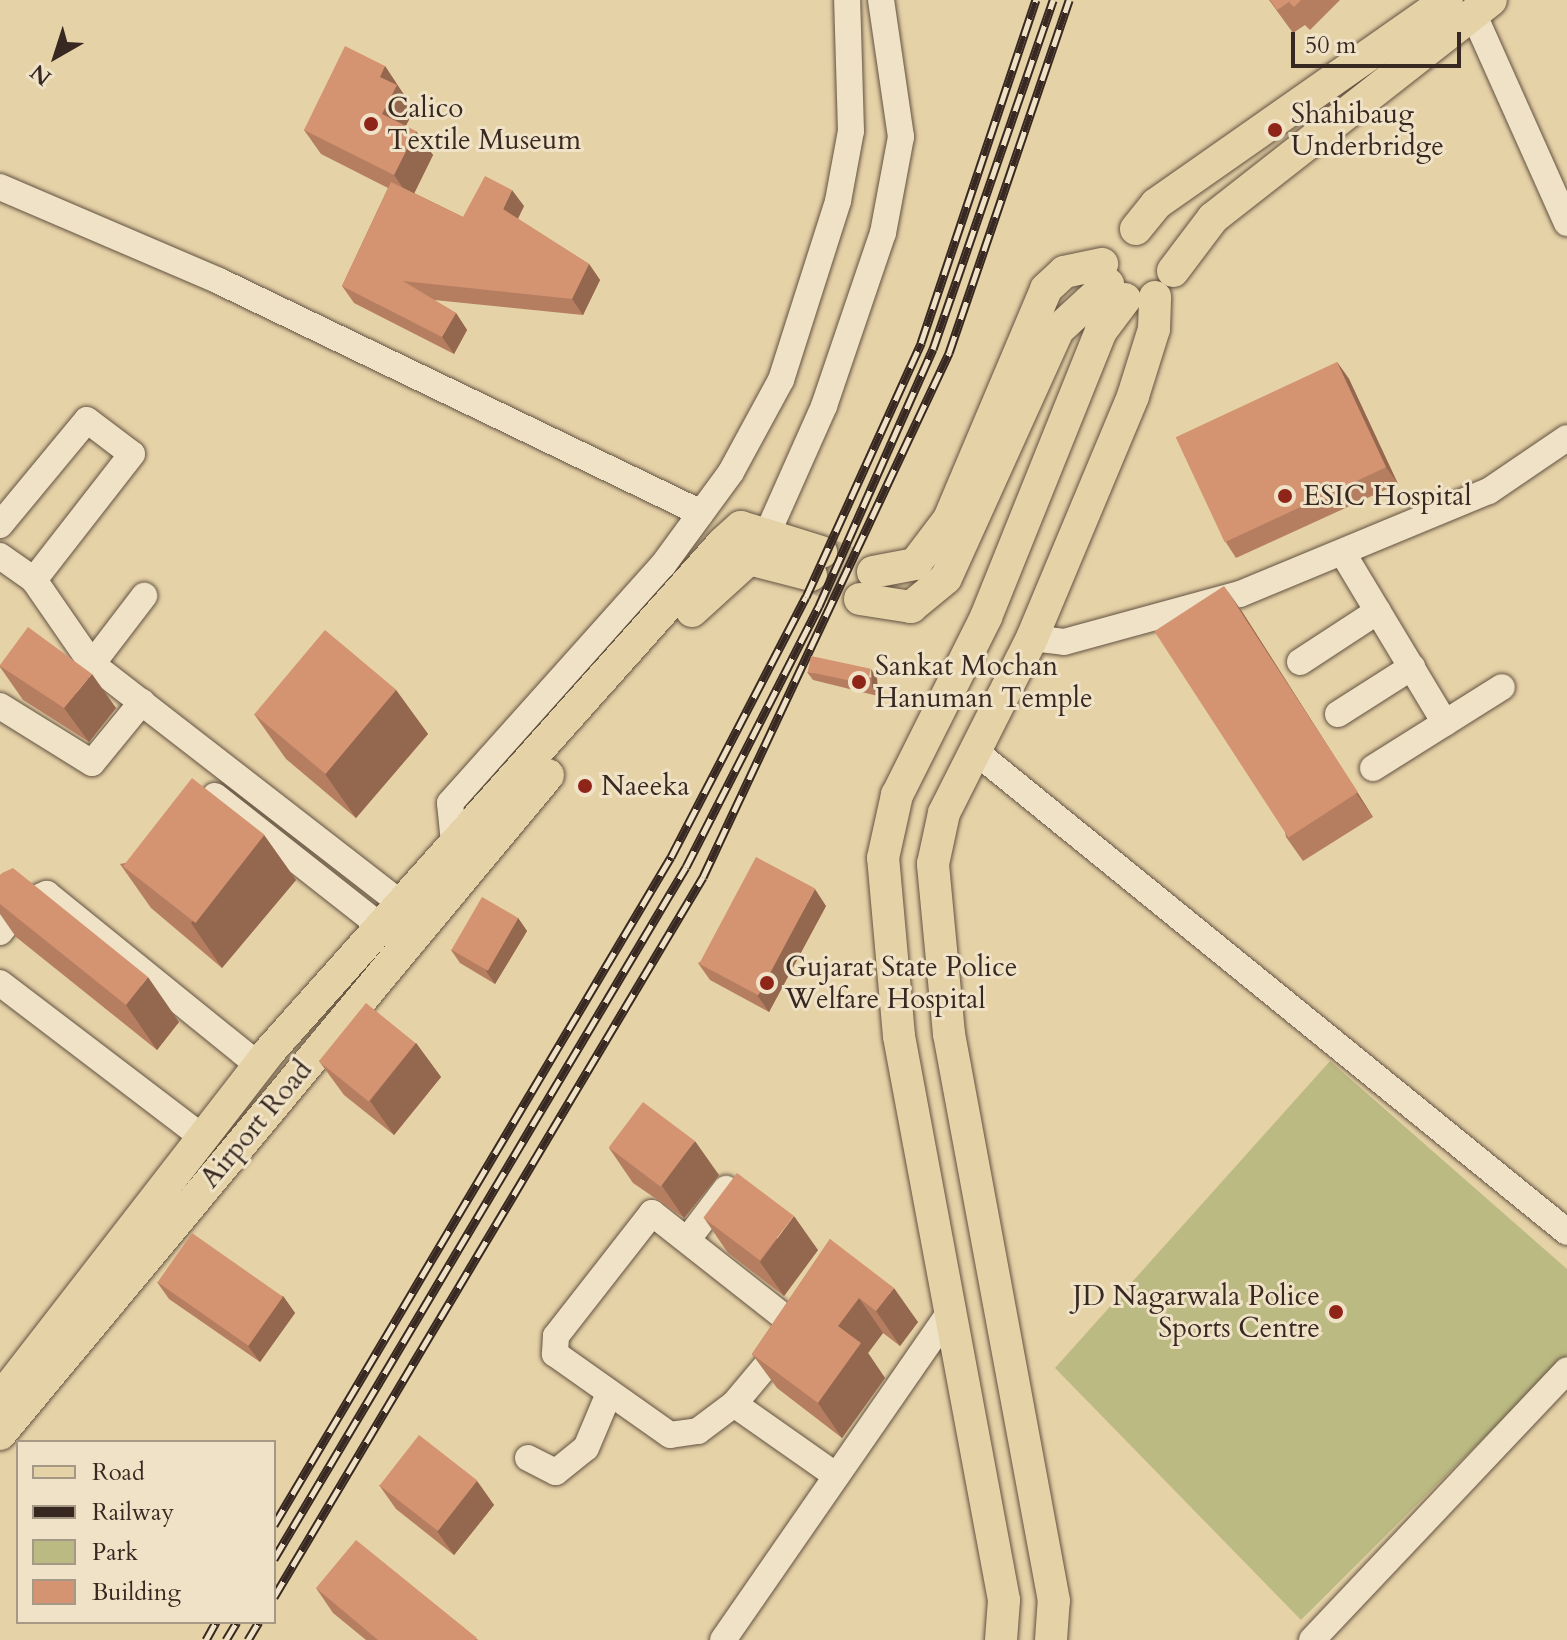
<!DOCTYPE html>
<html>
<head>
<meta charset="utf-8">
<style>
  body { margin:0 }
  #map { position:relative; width:1567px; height:1640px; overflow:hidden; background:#e6d2a7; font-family:Cardo,serif }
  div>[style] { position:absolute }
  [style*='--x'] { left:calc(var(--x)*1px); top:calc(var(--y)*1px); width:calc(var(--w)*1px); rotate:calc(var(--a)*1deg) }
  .green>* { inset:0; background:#bcba83 }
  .major-tunnel>* { height:32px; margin-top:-16px; transform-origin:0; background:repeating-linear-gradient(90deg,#c3b08c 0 32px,transparent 0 48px) }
  .roads { filter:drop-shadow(0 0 2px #635242) drop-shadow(0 0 2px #635242) }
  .minor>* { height:26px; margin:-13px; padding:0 13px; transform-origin:13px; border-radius:13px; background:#efe2c6 }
  .major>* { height:32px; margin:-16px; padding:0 16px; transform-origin:16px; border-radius:16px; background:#e6d2a7 }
  .rail>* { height:9px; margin-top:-4.5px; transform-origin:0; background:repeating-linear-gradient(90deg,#efe2c6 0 18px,#372821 0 36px); box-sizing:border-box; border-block:2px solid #372821 }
  .wall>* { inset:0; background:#b67e61 }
  .shaded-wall>* { inset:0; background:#94674f }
  .building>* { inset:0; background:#d49371; transform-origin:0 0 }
  .dots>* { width:22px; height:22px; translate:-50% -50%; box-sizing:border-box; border:4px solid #efe2c6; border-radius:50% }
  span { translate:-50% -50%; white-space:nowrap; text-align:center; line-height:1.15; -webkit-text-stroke:6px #efe2c6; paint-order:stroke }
  .poi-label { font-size:28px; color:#372821 }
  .left { translate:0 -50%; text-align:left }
  .right { translate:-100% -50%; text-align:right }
  .street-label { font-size:28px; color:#372821 }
  .legend { position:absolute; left:16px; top:1440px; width:260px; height:184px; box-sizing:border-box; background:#efe2c6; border:2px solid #a59884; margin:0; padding:10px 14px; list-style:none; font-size:24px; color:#372821 }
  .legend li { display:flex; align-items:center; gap:16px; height:40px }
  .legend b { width:40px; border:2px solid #a59884 }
  .north { position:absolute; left:16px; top:16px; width:80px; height:80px; -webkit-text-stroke:6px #efe2c6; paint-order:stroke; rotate:219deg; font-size:22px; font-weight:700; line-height:32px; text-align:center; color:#372821 }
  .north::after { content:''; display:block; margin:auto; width:28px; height:36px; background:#372821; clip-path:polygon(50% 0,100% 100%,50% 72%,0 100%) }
  .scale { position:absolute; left:1291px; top:32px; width:170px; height:36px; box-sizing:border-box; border:4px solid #372821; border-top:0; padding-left:10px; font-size:24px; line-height:28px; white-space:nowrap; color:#372821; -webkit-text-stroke:6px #efe2c6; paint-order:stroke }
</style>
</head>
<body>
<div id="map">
  <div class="green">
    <i style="clip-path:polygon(1330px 1061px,1567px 1269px,1567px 1355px,1301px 1620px,1055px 1368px)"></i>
  </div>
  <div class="major-tunnel">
    <i style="--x:821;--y:552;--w:56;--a:21"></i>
    <i style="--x:811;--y:575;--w:55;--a:26.1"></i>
  </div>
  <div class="roads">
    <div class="minor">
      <i style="--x:1473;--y:13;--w:230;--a:65.9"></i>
      <i style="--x:0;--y:187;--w:238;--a:23.2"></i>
      <i style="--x:219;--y:281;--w:535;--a:25.7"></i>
      <i style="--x:0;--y:525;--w:136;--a:-50.4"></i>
      <i style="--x:87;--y:420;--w:56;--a:37.1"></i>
      <i style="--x:132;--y:454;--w:160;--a:127.9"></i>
      <i style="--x:768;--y:532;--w:138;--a:-66"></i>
      <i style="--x:824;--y:406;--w:183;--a:-71.2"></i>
      <i style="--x:883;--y:233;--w:98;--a:-79.4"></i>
      <i style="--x:901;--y:137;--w:138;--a:-98.3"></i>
      <i style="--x:1344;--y:555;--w:196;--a:59"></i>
      <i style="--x:0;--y:556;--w:42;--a:35.2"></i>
      <i style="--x:34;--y:580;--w:102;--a:55.4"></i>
      <i style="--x:92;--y:664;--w:390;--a:37.8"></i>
      <i style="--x:1032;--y:638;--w:32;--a:7"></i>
      <i style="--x:1064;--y:642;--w:182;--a:-15.3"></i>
      <i style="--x:1240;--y:594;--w:269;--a:-22.5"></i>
      <i style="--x:1489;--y:491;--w:94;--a:-34.2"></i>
      <i style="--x:1300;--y:662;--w:93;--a:-33.2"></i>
      <i style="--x:92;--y:664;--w:86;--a:-52.6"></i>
      <i style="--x:0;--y:706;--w:108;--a:31.8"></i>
      <i style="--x:92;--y:763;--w:79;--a:-50.7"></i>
      <i style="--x:1338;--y:714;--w:88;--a:-32.4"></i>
      <i style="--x:976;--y:752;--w:761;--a:39.08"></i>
      <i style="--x:1373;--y:768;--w:152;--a:-32.1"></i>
      <i style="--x:215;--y:796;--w:210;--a:38.2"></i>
      <i style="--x:465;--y:853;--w:15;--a:-138"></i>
      <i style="--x:454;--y:843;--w:40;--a:-95.7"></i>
      <i style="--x:450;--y:803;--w:319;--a:-48.2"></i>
      <i style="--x:663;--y:565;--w:115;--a:-53.8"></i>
      <i style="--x:731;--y:472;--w:105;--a:-61.5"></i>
      <i style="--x:781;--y:380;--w:188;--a:-72.3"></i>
      <i style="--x:838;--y:201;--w:71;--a:-79.5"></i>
      <i style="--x:851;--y:131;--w:131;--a:-91.7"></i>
      <i style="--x:0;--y:932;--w:36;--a:-51"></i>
      <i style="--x:23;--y:904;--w:26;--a:-23"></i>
      <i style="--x:47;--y:894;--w:272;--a:39"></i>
      <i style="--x:0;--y:983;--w:253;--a:37.3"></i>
      <i style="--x:688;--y:1239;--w:63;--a:-52.8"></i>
      <i style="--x:786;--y:1342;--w:81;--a:130"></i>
      <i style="--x:734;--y:1404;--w:123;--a:35.1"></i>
      <i style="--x:734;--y:1404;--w:45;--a:143.1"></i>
      <i style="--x:698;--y:1431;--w:28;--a:172"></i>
      <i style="--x:670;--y:1435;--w:141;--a:-144.8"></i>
      <i style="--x:555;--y:1354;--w:18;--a:-87"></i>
      <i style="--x:556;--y:1336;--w:156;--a:-52"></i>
      <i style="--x:652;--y:1213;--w:179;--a:38.2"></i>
      <i style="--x:528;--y:1458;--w:31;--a:27"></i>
      <i style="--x:556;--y:1472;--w:38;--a:-39"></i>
      <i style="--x:586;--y:1448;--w:56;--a:-67.1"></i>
      <i style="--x:723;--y:1640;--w:400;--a:-55.3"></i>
      <i style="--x:1312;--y:1640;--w:371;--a:-46.6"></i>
    </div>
    <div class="major">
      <i style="--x:1136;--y:229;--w:32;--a:-51"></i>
      <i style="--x:1156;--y:204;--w:355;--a:-35"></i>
      <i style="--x:1173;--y:271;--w:66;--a:-53"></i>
      <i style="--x:1213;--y:218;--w:353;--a:-38.1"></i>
      <i style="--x:873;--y:572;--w:43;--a:-10.8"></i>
      <i style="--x:915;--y:564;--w:56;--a:-52.9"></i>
      <i style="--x:949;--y:519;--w:250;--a:-67.1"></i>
      <i style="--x:1046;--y:289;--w:25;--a:-43"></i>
      <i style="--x:1064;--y:272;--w:39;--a:-12"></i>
      <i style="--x:860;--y:599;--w:52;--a:8.9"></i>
      <i style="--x:911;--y:607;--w:45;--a:-39.6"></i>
      <i style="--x:946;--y:578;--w:272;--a:-65.7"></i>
      <i style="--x:1058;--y:330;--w:68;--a:-42.6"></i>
      <i style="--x:692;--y:611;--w:77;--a:-42.4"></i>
      <i style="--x:749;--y:559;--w:64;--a:14.5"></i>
      <i style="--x:0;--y:1399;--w:438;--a:-52.2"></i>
      <i style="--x:268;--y:1053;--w:683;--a:-48.26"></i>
      <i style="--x:723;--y:543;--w:24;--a:-42"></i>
      <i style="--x:741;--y:527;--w:84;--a:17.4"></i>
      <i style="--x:0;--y:1434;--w:857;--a:-50.25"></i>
      <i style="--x:1001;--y:1640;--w:40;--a:-85.7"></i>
      <i style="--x:1004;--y:1600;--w:574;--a:-100.55"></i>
      <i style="--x:899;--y:1036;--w:179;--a:-95.1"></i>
      <i style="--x:883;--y:858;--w:65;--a:-77.5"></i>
      <i style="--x:897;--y:795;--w:199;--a:-63.4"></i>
      <i style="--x:986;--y:617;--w:308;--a:-68.1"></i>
      <i style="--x:1101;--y:331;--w:40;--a:-53"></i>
      <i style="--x:1051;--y:1640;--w:39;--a:-86"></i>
      <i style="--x:1054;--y:1601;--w:577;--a:-100.49"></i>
      <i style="--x:949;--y:1034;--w:171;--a:-95.4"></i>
      <i style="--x:933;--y:864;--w:52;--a:-77.8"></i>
      <i style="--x:944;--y:813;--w:196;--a:-63.3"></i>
      <i style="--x:1032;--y:638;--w:262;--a:-67.3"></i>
      <i style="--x:1133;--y:396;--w:70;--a:-72.6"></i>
      <i style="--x:1154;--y:329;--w:32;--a:-88"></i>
    </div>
  </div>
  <div class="rail">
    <i style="--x:274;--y:1525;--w:777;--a:-59.28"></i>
    <i style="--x:671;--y:857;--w:293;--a:-62.6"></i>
    <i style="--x:806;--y:597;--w:279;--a:-65.6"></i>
    <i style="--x:921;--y:343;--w:362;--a:-71.5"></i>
    <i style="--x:274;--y:1559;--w:805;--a:-59.23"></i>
    <i style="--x:686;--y:867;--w:293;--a:-63"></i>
    <i style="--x:819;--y:606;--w:281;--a:-66.1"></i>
    <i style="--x:933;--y:349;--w:369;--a:-71"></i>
    <i style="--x:274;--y:1597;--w:838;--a:-59.21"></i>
    <i style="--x:703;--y:877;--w:579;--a:-64.85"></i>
    <i style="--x:949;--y:353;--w:373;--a:-71.2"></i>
    <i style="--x:206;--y:1640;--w:21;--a:-61"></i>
    <i style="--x:226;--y:1640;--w:21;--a:-59"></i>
    <i style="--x:248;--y:1640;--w:21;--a:-59"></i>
  </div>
  <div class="wall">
    <i style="clip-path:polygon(1269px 0,1340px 0,1310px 30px,1305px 25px,1293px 33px)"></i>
    <i style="clip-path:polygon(385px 66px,414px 110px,406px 126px,433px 155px,414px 193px,463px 217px,524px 206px,518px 219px,589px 264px,600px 280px,583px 315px,434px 300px,456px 313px,467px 330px,454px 354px,354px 303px,342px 286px,388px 188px,321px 154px,304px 130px)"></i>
    <i style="clip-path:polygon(1337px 362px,1349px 379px,1398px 484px,1236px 558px,1225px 541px)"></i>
    <i style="clip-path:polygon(1241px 610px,1373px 817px,1303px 861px,1286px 837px)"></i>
    <i style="clip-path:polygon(0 665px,116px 708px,89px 742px,23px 700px,0 667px)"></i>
    <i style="clip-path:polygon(807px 672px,877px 678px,878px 696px,813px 680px)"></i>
    <i style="clip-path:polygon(396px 690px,428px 734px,356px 818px,286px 759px,254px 714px)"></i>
    <i style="clip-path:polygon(264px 835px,296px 880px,222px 968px,151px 908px,120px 864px)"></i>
    <i style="clip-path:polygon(0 875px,179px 1022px,157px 1050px,16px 937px,0 914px)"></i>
    <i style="clip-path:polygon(826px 906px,769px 1012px,710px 980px,698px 963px)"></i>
    <i style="clip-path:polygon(518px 918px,527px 931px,495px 984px,460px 963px,451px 950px)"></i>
    <i style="clip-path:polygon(416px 1043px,441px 1077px,394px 1135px,344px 1095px,319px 1061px)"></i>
    <i style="clip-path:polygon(609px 1148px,719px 1175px,684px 1218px,633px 1183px)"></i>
    <i style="clip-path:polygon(704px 1218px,818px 1250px,784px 1296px,728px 1253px)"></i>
    <i style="clip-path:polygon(830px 1239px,918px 1322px,900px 1346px,883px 1333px,868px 1353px,885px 1378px,842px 1438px,777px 1388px,752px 1354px)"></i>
    <i style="clip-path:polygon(157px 1282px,283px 1296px,295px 1313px,260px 1362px,169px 1299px)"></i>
    <i style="clip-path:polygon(477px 1481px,494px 1505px,454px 1555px,396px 1509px,379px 1485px)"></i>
    <i style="clip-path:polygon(316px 1588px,479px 1640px,366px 1640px,333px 1613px)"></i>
  </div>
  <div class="shaded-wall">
    <i style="clip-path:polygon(385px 66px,414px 110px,399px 138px,382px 114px,380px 77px)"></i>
    <i style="clip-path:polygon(416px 131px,433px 155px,411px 200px,394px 175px)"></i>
    <i style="clip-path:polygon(512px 190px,524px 206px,514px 226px,503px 209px)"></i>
    <i style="clip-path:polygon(589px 264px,600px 280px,583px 315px,572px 299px)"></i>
    <i style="clip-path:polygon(456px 313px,467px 330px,454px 354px,442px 337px)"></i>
    <i style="clip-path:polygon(1337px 362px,1349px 379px,1398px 484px,1386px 467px)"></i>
    <i style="clip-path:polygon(1224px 586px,1241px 610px,1373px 817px,1356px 793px)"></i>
    <i style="clip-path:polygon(871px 669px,877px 678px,878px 696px,872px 687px)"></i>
    <i style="clip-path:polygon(92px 674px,116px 708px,89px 742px,64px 708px)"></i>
    <i style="clip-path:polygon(396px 690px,428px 734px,356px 818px,325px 774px)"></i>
    <i style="clip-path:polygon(264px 835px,296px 880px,222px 968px,191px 923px)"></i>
    <i style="clip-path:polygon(815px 889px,826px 906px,769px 1012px,757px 995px)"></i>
    <i style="clip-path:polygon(518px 918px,527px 931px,495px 984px,486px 971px)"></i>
    <i style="clip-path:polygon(148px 977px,179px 1022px,157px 1050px,126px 1005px)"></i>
    <i style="clip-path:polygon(416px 1043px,441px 1077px,394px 1135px,370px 1101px)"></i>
    <i style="clip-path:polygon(695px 1141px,719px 1175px,684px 1218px,660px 1183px)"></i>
    <i style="clip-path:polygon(794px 1216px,818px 1250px,784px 1296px,760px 1262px)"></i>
    <i style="clip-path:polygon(894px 1288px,918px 1322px,900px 1346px,876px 1311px)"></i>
    <i style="clip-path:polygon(283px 1296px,295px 1313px,260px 1362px,248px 1346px)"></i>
    <i style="clip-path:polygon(859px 1298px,883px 1333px,868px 1353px,885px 1378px,842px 1438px,818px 1403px,838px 1326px)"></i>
    <i style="clip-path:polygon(477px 1481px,494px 1505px,454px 1555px,437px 1531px)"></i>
  </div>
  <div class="building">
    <i style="clip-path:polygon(1270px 0,1301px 0,1294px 7px,1289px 2px,1277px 10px)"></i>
    <i style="clip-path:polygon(345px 46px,385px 66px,380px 77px,397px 85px,382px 114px,416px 131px,394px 175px,304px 130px)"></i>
    <i style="clip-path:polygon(485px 176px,512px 190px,503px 209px,589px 264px,572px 299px,403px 281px,456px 313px,442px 337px,342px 286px,391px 182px,463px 217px)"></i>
    <i style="left:1337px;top:362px;width:116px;height:178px;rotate:65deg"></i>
    <i style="left:1224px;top:586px;width:246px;height:83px;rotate:57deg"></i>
    <i style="clip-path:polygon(28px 627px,92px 674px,64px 708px,0 666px,0 665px)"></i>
    <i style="left:325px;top:630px;width:93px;height:110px;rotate:40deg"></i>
    <i style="left:811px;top:656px;width:61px;height:16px;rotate:12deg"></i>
    <i style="left:192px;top:778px;width:92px;height:112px;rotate:38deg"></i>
    <i style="left:756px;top:857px;width:67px;height:121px;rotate:28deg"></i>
    <i style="clip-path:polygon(13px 868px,148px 977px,126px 1005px,0 904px,0 875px,2px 873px)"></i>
    <i style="left:482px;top:897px;width:42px;height:61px;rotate:30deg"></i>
    <i style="left:366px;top:1003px;width:64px;height:75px;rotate:39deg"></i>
    <i style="left:643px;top:1102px;width:65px;height:57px;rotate:37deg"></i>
    <i style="left:737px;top:1173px;width:71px;height:56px;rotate:37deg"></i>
    <i style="left:192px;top:1233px;width:111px;height:60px;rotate:35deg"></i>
    <i style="clip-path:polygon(830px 1239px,894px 1288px,876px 1311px,859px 1298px,838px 1326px,861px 1343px,818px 1403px,752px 1354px)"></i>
    <i style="left:419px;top:1435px;width:74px;height:64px;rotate:38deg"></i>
    <i style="clip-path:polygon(356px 1540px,477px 1638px,475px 1640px,378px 1640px,316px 1588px)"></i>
  </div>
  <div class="dots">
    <i style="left:371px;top:124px;background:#8f2418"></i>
    <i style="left:1275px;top:130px;background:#8f2418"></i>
    <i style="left:1285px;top:496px;background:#8f2418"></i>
    <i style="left:859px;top:682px;background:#8f2418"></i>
    <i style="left:585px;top:786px;background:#8f2418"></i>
    <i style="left:767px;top:983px;background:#8f2418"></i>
    <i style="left:1336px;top:1312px;background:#8f2418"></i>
  </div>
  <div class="poi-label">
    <span class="left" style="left:387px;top:124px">Calico<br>Textile Museum</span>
    <span class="left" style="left:1291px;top:130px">Shahibaug<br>Underbridge</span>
    <span class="left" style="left:1303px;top:496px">ESIC Hospital</span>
    <span class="left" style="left:875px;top:682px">Sankat Mochan<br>Hanuman Temple</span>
    <span class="left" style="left:601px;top:786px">Naeeka</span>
    <span class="left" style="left:785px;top:983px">Gujarat State Police<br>Welfare Hospital</span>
    <span class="right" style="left:1320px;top:1312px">JD Nagarwala Police<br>Sports Centre</span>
  </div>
  <div class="street-label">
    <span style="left:256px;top:1124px;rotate:-50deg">Airport Road</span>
  </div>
  <ul class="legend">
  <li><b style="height:10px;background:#e6d2a7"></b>Road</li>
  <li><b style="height:10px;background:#372821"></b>Railway</li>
  <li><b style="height:22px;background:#bcba83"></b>Park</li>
  <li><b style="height:22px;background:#d49371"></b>Building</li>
  </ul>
  <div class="north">N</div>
  <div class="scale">50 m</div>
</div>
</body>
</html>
